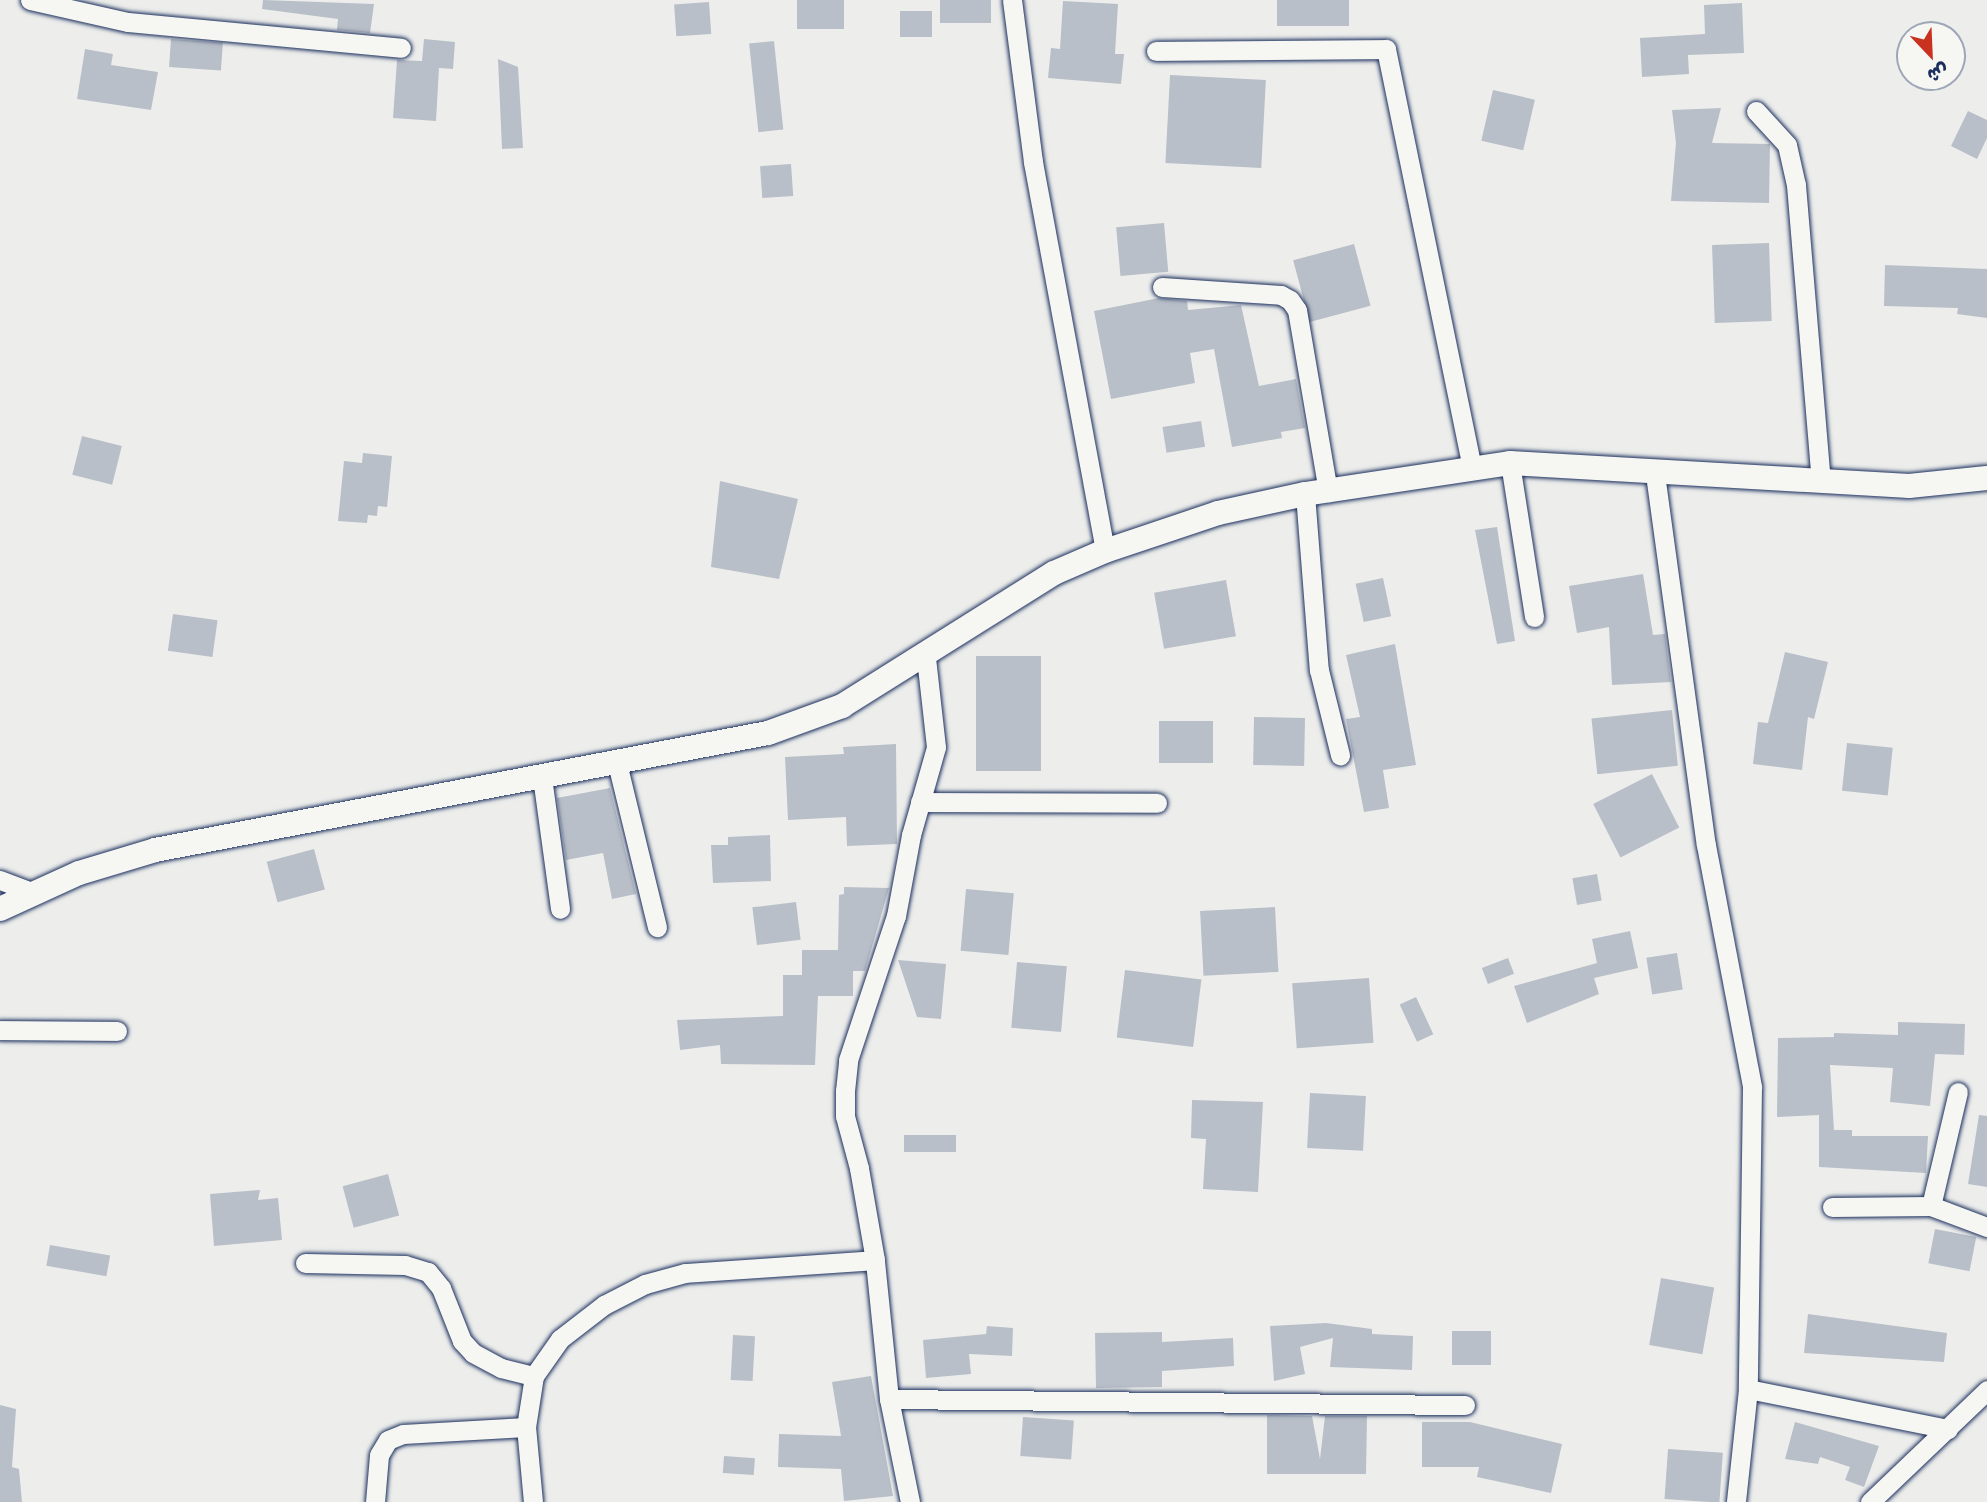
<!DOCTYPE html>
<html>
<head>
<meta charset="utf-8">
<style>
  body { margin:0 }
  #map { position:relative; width:1987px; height:1502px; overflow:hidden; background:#edeeec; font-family:"Patrick Hand","Playpen Sans Arabic",sans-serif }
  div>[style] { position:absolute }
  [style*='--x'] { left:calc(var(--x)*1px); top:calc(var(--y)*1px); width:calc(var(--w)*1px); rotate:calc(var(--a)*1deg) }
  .building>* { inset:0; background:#b9bfc8; transform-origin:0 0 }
  .roads { filter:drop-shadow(0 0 2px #1b2f5e) drop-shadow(0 0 2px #1b2f5e) }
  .minor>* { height:19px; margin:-9.5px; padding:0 9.5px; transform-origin:9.5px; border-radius:9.5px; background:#f6f6f2 }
  .tertiary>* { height:24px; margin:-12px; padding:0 12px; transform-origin:12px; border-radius:12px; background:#f6f6f2 }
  span { translate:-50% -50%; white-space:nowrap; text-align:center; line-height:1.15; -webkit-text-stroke:5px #f6f6f2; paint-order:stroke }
  .north { position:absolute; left:1896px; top:21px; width:70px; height:70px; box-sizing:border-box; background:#f6f6f2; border:2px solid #9ea6b7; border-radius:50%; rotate:157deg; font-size:19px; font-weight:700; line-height:28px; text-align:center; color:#1b2f5e }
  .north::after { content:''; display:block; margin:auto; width:24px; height:32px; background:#c8321e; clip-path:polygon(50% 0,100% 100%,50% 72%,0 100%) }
</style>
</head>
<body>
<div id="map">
  <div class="building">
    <i style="clip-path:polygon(263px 0,374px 4px,370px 33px,337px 30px,338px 19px,262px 9px)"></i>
    <i style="left:797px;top:0;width:47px;height:29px"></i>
    <i style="left:940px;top:0;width:51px;height:23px"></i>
    <i style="left:1277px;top:0;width:72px;height:26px"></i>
    <i style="clip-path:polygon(1063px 1px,1118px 4px,1115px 54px,1124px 54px,1121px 84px,1048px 78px,1051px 48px,1060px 49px)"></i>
    <i style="left:709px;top:2px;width:32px;height:35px;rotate:86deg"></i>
    <i style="clip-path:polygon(1742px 3px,1744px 53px,1688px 55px,1689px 74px,1642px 77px,1640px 38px,1705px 34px,1704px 5px)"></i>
    <i style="left:900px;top:11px;width:32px;height:26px"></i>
    <i style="left:171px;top:39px;width:52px;height:28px;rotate:4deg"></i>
    <i style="clip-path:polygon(424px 39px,455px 42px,453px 69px,439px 68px,436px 121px,393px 118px,397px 60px,422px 61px)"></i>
    <i style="left:774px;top:41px;width:89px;height:25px;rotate:84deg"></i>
    <i style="clip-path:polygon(85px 49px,113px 54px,111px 65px,158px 72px,151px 110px,77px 99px)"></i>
    <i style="clip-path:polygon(498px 59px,518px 67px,523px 148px,502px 149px)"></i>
    <i style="left:1170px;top:75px;width:96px;height:88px;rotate:3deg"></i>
    <i style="left:1493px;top:90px;width:43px;height:52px;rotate:13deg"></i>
    <i style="clip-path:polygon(1721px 108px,1712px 143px,1770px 144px,1769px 203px,1671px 201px,1676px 143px,1672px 110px)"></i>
    <i style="clip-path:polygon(1968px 111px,1987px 120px,1987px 138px,1977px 159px,1951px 146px)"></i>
    <i style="left:791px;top:164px;width:32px;height:31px;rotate:86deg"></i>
    <i style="left:1164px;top:223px;width:49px;height:48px;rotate:85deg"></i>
    <i style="left:1769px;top:243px;width:78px;height:57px;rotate:88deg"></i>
    <i style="left:1354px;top:244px;width:64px;height:63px;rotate:75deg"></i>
    <i style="clip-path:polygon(1885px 265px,1987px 269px,1987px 318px,1957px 314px,1958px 308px,1884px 306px)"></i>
    <i style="clip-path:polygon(1159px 298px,1187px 301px,1188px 310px,1241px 305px,1259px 386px,1296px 379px,1305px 428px,1281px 432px,1282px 438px,1232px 447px,1214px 349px,1190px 353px,1195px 383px,1111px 399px,1094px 311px)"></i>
    <i style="left:1201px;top:421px;width:26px;height:39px;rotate:81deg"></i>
    <i style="left:82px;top:436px;width:41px;height:40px;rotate:14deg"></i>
    <i style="clip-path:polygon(363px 453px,392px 456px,387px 507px,378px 506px,377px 516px,368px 515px,367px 523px,338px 521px,344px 461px,362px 463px)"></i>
    <i style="clip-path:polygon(720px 481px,798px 499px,779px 579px,711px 567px)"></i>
    <i style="clip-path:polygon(1497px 527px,1515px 641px,1497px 644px,1475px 530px)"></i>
    <i style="clip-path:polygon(1643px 574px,1653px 635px,1665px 634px,1671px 682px,1612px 685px,1609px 627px,1577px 633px,1569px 586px)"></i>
    <i style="left:1383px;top:578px;width:39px;height:28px;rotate:78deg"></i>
    <i style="left:1226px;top:580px;width:57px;height:73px;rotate:80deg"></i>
    <i style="left:173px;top:614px;width:45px;height:37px;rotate:8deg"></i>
    <i style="clip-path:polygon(1395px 644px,1416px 765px,1383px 770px,1389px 808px,1364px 812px,1346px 719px,1360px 717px,1346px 655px)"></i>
    <i style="clip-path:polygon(1785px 652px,1828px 662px,1814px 719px,1808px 717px,1802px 770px,1753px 764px,1758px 722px,1768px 723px)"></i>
    <i style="left:1041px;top:656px;width:115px;height:65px;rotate:90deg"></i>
    <i style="left:1672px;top:710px;width:56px;height:81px;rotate:84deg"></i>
    <i style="left:1254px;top:717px;width:51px;height:48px;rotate:1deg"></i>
    <i style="left:1159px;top:721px;width:54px;height:42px"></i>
    <i style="left:1847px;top:743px;width:46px;height:48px;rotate:6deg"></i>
    <i style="clip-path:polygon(896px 744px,897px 844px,847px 846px,846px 817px,788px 820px,785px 757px,844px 754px,843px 747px)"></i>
    <i style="left:1652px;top:774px;width:60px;height:66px;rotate:63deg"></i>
    <i style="clip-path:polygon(610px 788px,636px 894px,612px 899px,603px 853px,566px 860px,557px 798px)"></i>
    <i style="clip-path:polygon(770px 835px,771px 881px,713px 883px,711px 845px,728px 845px,728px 837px)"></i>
    <i style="left:314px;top:849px;width:42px;height:49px;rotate:75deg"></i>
    <i style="left:1597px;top:874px;width:27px;height:25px;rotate:80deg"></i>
    <i style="clip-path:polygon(844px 887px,889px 888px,865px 971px,853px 971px,853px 996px,818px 996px,815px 1065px,721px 1064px,720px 1045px,680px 1050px,677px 1020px,783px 1016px,783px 975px,802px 975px,802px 950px,838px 950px,839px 895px,844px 894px)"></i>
    <i style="left:966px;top:889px;width:48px;height:62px;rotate:5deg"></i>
    <i style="left:796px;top:902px;width:38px;height:44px;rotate:83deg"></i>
    <i style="left:1275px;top:907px;width:65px;height:75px;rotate:87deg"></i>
    <i style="clip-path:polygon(1630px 931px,1638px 968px,1594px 978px,1599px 994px,1527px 1023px,1514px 986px,1597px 963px,1592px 939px)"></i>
    <i style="left:1677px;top:953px;width:37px;height:31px;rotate:81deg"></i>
    <i style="left:1508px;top:958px;width:17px;height:28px;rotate:69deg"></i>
    <i style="clip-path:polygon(898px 960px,946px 964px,941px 1019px,917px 1017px)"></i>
    <i style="left:1017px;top:962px;width:50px;height:66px;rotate:5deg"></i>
    <i style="left:1125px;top:970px;width:77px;height:68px;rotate:7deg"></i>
    <i style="left:1369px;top:978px;width:65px;height:77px;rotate:86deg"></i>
    <i style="left:1416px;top:997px;width:41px;height:18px;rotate:65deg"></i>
    <i style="clip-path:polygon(1898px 1022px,1965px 1024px,1964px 1055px,1935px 1054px,1930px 1106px,1890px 1102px,1893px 1068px,1830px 1065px,1834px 1130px,1852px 1130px,1852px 1136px,1928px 1136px,1926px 1173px,1819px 1167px,1819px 1115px,1777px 1117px,1778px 1038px,1834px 1037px,1834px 1033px,1898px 1035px)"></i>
    <i style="left:1310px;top:1093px;width:56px;height:55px;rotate:3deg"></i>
    <i style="clip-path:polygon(1192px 1100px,1263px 1102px,1258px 1192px,1203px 1189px,1206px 1139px,1191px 1138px)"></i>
    <i style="clip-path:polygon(1979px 1115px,1987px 1116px,1987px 1187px,1968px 1184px)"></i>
    <i style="left:956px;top:1135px;width:17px;height:52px;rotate:90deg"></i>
    <i style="left:388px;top:1174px;width:43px;height:47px;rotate:75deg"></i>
    <i style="clip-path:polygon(260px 1190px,258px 1200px,278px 1198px,282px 1240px,214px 1246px,210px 1194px)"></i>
    <i style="left:1935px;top:1229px;width:42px;height:35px;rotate:11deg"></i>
    <i style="left:50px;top:1245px;width:61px;height:21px;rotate:10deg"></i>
    <i style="left:1661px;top:1278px;width:54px;height:68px;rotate:10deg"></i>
    <i style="clip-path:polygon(1808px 1314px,1947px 1333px,1944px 1362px,1804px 1353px)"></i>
    <i style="clip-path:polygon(1326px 1323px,1372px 1329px,1372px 1334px,1413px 1336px,1412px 1370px,1330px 1367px,1333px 1338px,1300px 1347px,1305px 1374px,1274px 1381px,1270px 1326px)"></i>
    <i style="clip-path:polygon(987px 1326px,1013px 1328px,1012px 1356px,969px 1354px,971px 1374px,926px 1378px,923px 1340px,986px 1334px)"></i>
    <i style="left:1452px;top:1331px;width:39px;height:34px"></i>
    <i style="clip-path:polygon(1162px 1332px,1162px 1342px,1233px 1338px,1234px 1366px,1162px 1371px,1162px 1387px,1096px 1388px,1095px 1333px)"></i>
    <i style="left:733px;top:1335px;width:22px;height:45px;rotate:3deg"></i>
    <i style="clip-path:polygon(871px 1376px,893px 1496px,844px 1501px,841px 1469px,778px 1467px,779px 1434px,841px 1436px,832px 1382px)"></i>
    <i style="clip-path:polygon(0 1405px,16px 1409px,12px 1467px,19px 1469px,22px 1502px,0 1502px)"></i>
    <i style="clip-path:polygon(1267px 1415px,1312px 1416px,1320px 1459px,1325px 1416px,1367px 1416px,1366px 1474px,1267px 1474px)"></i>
    <i style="left:1023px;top:1417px;width:51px;height:39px;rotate:4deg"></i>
    <i style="clip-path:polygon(1422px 1422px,1470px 1422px,1562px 1444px,1551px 1493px,1477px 1477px,1479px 1467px,1422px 1467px)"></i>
    <i style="clip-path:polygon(1795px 1422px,1879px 1446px,1864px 1487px,1845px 1480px,1850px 1467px,1820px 1457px,1818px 1464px,1785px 1459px)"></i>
    <i style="left:1668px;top:1449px;width:55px;height:50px;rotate:4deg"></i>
    <i style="left:724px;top:1456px;width:31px;height:17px;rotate:4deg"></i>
  </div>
  <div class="roads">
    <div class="minor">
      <i style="--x:30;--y:0;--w:100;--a:12.7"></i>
      <i style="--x:128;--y:22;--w:274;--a:5.4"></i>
      <i style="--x:1012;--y:0;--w:163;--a:82.6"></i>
      <i style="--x:1033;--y:162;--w:396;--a:79.5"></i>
      <i style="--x:1156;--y:51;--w:230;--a:-0.5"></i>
      <i style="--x:1386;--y:49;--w:427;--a:78.4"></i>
      <i style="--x:1756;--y:111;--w:46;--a:47.6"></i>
      <i style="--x:1787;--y:145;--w:41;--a:77.3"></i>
      <i style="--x:1796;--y:185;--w:298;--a:85.2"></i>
      <i style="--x:1162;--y:287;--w:119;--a:3.8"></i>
      <i style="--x:1281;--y:295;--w:10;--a:29"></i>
      <i style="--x:1290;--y:300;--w:12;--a:55"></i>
      <i style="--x:1297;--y:310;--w:185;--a:80.3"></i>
      <i style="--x:1510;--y:463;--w:156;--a:81.1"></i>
      <i style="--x:1655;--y:474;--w:374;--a:82.2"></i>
      <i style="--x:1706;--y:845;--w:246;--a:79.2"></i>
      <i style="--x:1752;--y:1087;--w:302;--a:90.8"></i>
      <i style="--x:1748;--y:1389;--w:114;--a:96.1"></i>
      <i style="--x:1305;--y:494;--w:177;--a:85.5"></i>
      <i style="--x:1319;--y:670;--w:88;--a:76.1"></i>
      <i style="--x:617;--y:763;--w:169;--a:76.3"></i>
      <i style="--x:542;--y:777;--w:133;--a:82.2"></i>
      <i style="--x:920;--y:802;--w:237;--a:0.2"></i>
      <i style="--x:0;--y:880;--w:34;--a:21"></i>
      <i style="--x:0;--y:1030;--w:117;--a:0.5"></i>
      <i style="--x:1931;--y:1206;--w:117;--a:-76.7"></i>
      <i style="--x:1832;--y:1207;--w:99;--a:-0.6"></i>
      <i style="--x:1931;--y:1206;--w:60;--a:20.6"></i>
      <i style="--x:305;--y:1263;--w:100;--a:1.1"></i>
      <i style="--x:405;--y:1265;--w:24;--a:17"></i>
      <i style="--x:428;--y:1272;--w:21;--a:51"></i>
      <i style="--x:441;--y:1288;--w:57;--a:68.4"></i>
      <i style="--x:462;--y:1341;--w:16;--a:47"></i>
      <i style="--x:473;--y:1353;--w:32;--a:28"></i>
      <i style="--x:501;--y:1368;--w:34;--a:14"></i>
      <i style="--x:1748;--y:1389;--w:204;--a:11.3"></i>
      <i style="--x:889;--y:1399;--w:576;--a:0.6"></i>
      <i style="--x:375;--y:1502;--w:47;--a:-85.1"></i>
      <i style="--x:379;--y:1455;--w:17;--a:-59"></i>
      <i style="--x:388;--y:1440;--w:16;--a:-22"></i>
      <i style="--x:403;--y:1434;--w:123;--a:-3.3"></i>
      <i style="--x:533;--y:1502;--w:75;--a:-95.3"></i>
      <i style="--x:526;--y:1427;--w:52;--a:-81.1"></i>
      <i style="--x:534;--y:1376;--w:45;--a:-54.9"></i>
      <i style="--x:560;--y:1339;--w:56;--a:-37.7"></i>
      <i style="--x:604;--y:1305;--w:46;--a:-27.1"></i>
      <i style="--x:645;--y:1284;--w:41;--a:-15.4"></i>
      <i style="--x:685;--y:1273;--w:190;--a:-3.9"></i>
      <i style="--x:910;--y:1502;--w:105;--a:-101.5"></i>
      <i style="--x:889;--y:1399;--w:140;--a:-95.8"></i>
      <i style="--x:875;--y:1260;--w:93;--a:-99.9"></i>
      <i style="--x:859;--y:1168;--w:54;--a:-105.1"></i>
      <i style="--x:845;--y:1116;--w:25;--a:-90"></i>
      <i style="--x:845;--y:1091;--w:31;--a:-84"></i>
      <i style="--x:848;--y:1060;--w:152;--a:-71.6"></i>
      <i style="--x:896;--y:916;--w:82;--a:-79.5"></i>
      <i style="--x:911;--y:835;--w:91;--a:-74.1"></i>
      <i style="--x:936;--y:747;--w:90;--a:-96.4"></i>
      <i style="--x:1870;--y:1502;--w:162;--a:-43.7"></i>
    </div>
    <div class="tertiary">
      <i style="--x:0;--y:909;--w:87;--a:-24.5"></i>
      <i style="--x:79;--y:873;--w:79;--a:-16.8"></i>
      <i style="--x:155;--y:850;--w:624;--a:-10.81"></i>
      <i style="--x:768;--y:733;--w:79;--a:-20"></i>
      <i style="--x:842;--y:706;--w:250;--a:-32.1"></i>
      <i style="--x:1054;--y:573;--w:56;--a:-23.3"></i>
      <i style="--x:1105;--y:551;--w:119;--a:-18.6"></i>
      <i style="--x:1218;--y:513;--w:89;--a:-12.3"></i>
      <i style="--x:1305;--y:494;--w:207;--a:-8.6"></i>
      <i style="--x:1510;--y:463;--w:400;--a:3.3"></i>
      <i style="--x:1909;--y:486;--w:78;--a:-5.9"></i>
    </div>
  </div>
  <div class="north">ش</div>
</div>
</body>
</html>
